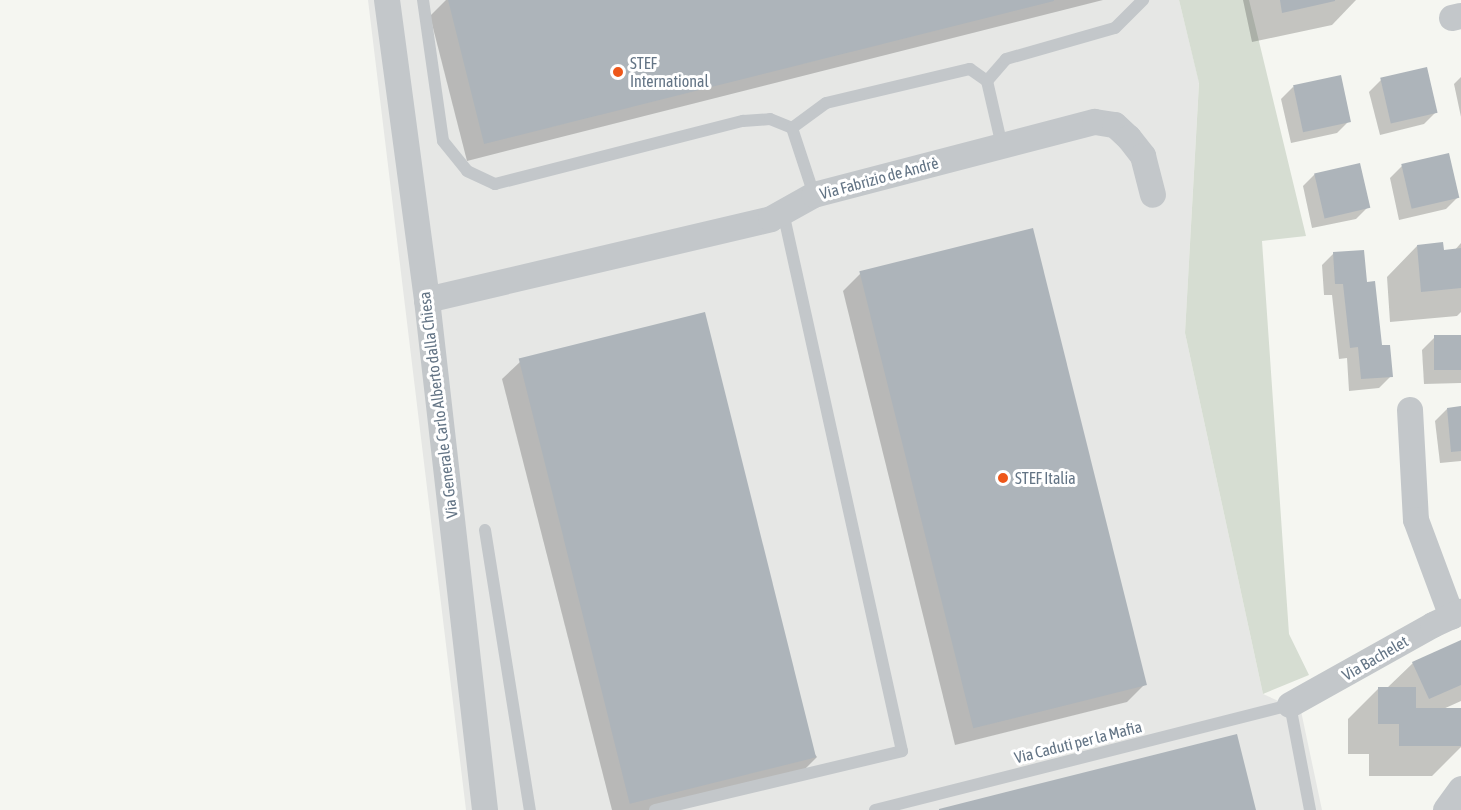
<!DOCTYPE html>
<html>
<head>
<meta charset="utf-8">
<style>
  body { margin:0 }
  #map { position:relative; width:1461px; height:810px; overflow:hidden; background:#f5f6f1; font-family:"Asap Condensed",sans-serif }
  div>[style] { position:absolute }
  [style*='--x'] { left:calc(var(--x)*1px); top:calc(var(--y)*1px); width:calc(var(--w)*1px); rotate:calc(var(--a)*1deg) }
  .built>* { inset:0; background:#e6e7e5 }
  .green>* { inset:0; background:#d6ddd2 }
  .shadow>* { inset:0; background:#0003 }
  .building>* { inset:0; background:#adb4ba; transform-origin:0 0 }
  .lane>* { height:12px; margin:-6px; padding:0 6px; transform-origin:6px; border-radius:6px; background:#c3c7ca }
  .street>* { height:26px; margin:-13px; padding:0 13px; transform-origin:13px; border-radius:13px; background:#c3c7ca }
  .dots>* { width:16px; height:16px; translate:-50% -50%; box-sizing:border-box; border:3px solid #fff; border-radius:50% }
  span { translate:-50% -50%; white-space:nowrap; text-align:center; line-height:1.15; -webkit-text-stroke:6px #fff; paint-order:stroke }
  .poi-label { font-size:16px; color:#637485 }
  .left { translate:0 -50%; text-align:left }
  .street-label { font-size:16px; color:#637485 }
</style>
</head>
<body>
<div id="map">
  <div class="built">
    <i style="clip-path:polygon(368px 0,1179px 0,1199px 82px,1185px 333px,1263px 694px,1301px 711px,1322px 810px,466px 810px)"></i>
  </div>
  <div class="green">
    <i style="clip-path:polygon(1179px 0,1249px 0,1306px 236px,1262px 241px,1289px 634px,1309px 675px,1263px 694px,1185px 333px,1199px 83px)"></i>
  </div>
  <div class="shadow">
    <i style="clip-path:polygon(446px 0,1103px 0,467px 161px,430px 16px)"></i>
    <i style="clip-path:polygon(1243px 0,1356px 0,1332px 25px,1252px 42px)"></i>
    <i style="clip-path:polygon(1461px 77px,1461px 117px,1454px 84px)"></i>
    <i style="clip-path:polygon(1381px 80px,1436px 112px,1424px 124px,1380px 135px,1369px 92px)"></i>
    <i style="clip-path:polygon(1293px 87px,1349px 121px,1337px 133px,1291px 143px,1281px 99px)"></i>
    <i style="clip-path:polygon(1402px 166px,1458px 197px,1446px 209px,1399px 220px,1390px 178px)"></i>
    <i style="clip-path:polygon(1315px 174px,1368px 207px,1356px 219px,1312px 228px,1303px 186px)"></i>
    <i style="clip-path:polygon(1461px 243px,1461px 312px,1457px 316px,1390px 322px,1387px 277px,1417px 246px,1442px 252px,1454px 251px)"></i>
    <i style="clip-path:polygon(1334px 253px,1366px 283px,1380px 347px,1391px 376px,1379px 388px,1349px 391px,1347px 358px,1339px 359px,1332px 295px,1324px 295px,1322px 265px)"></i>
    <i style="clip-path:polygon(861px 273px,1145px 684px,1127px 702px,955px 745px,843px 291px)"></i>
    <i style="clip-path:polygon(1461px 337px,1461px 383px,1424px 384px,1422px 350px,1434px 338px)"></i>
    <i style="clip-path:polygon(520px 362px,817px 757px,800px 774px,662px 810px,612px 810px,502px 379px)"></i>
    <i style="clip-path:polygon(1461px 408px,1461px 461px,1440px 463px,1435px 421px,1447px 409px)"></i>
    <i style="clip-path:polygon(1461px 642px,1461px 701px,1441px 710px,1461px 710px,1461px 747px,1432px 776px,1369px 776px,1369px 754px,1348px 754px,1348px 719px,1379px 688px,1387px 688px,1413px 663px)"></i>
  </div>
  <div class="building">
    <i style="clip-path:polygon(448px 0,1054px 0,1054px 1px,484px 144px)"></i>
    <i style="clip-path:polygon(1280px 0,1335px 0,1335px 1px,1282px 13px)"></i>
    <i style="left:1427px;top:67px;width:47px;height:48px;rotate:77deg"></i>
    <i style="left:1341px;top:75px;width:48px;height:49px;rotate:78deg"></i>
    <i style="left:1449px;top:153px;width:46px;height:49px;rotate:77deg"></i>
    <i style="left:1360px;top:163px;width:46px;height:47px;rotate:77deg"></i>
    <i style="left:1033px;top:228px;width:471px;height:179px;rotate:76deg"></i>
    <i style="clip-path:polygon(1443px 242px,1444px 250px,1461px 248px,1461px 288px,1421px 292px,1417px 245px)"></i>
    <i style="clip-path:polygon(1364px 250px,1367px 282px,1375px 281px,1382px 345px,1390px 345px,1393px 377px,1361px 379px,1358px 347px,1350px 348px,1343px 284px,1335px 284px,1333px 252px)"></i>
    <i style="left:705px;top:312px;width:459px;height:192px;rotate:76deg"></i>
    <i style="left:1461px;top:335px;width:35px;height:27px;rotate:90deg"></i>
    <i style="clip-path:polygon(1461px 406px,1461px 451px,1451px 452px,1447px 408px)"></i>
    <i style="clip-path:polygon(1461px 640px,1461px 685px,1429px 699px,1412px 662px)"></i>
    <i style="clip-path:polygon(1378px 687px,1416px 687px,1416px 708px,1461px 708px,1461px 746px,1399px 746px,1399px 724px,1378px 724px)"></i>
    <i style="clip-path:polygon(1237px 734px,1256px 810px,939px 810px,939px 809px)"></i>
  </div>
  <div class="lane">
    <i style="--x:423;--y:0;--w:142;--a:81.9"></i>
    <i style="--x:443;--y:141;--w:38;--a:51"></i>
    <i style="--x:467;--y:171;--w:31;--a:25"></i>
    <i style="--x:495;--y:184;--w:256;--a:-14.3"></i>
    <i style="--x:743;--y:121;--w:27;--a:-4"></i>
    <i style="--x:770;--y:119;--w:24;--a:22"></i>
    <i style="--x:792;--y:128;--w:71;--a:71.8"></i>
    <i style="--x:792;--y:128;--w:42;--a:-36.3"></i>
    <i style="--x:826;--y:103;--w:148;--a:-13.3"></i>
    <i style="--x:970;--y:69;--w:21;--a:35"></i>
    <i style="--x:1002;--y:146;--w:67;--a:-103"></i>
    <i style="--x:987;--y:81;--w:29;--a:-49"></i>
    <i style="--x:1006;--y:59;--w:113;--a:-15.9"></i>
    <i style="--x:1115;--y:28;--w:40;--a:-45"></i>
    <i style="--x:485;--y:530;--w:284;--a:80.9"></i>
    <i style="--x:655;--y:810;--w:254;--a:-13.4"></i>
    <i style="--x:902;--y:751;--w:552;--a:-102.45"></i>
    <i style="--x:875;--y:810;--w:428;--a:-14.2"></i>
    <i style="--x:1290;--y:705;--w:107;--a:79.2"></i>
  </div>
  <div class="street">
    <i style="--x:387;--y:0;--w:303;--a:82.4"></i>
    <i style="--x:427;--y:300;--w:513;--a:83.51"></i>
    <i style="--x:1452;--y:18;--w:9;--a:-13"></i>
    <i style="--x:427;--y:300;--w:353;--a:-13.2"></i>
    <i style="--x:771;--y:219;--w:49;--a:-29.2"></i>
    <i style="--x:814;--y:195;--w:290;--a:-14.6"></i>
    <i style="--x:1095;--y:122;--w:20;--a:9"></i>
    <i style="--x:1115;--y:125;--w:19;--a:43"></i>
    <i style="--x:1129;--y:138;--w:23;--a:52"></i>
    <i style="--x:1143;--y:156;--w:40;--a:75.6"></i>
    <i style="--x:1410;--y:410;--w:110;--a:86.9"></i>
    <i style="--x:1416;--y:520;--w:103;--a:69.6"></i>
    <i style="--x:1290;--y:705;--w:164;--a:-29.2"></i>
    <i style="--x:1433;--y:625;--w:31;--a:-25"></i>
    <i style="--x:1446;--y:810;--w:26;--a:-54"></i>
  </div>
  <div class="dots">
    <i style="left:618px;top:72px;background:#ee571a"></i>
    <i style="left:1003px;top:478px;background:#ee571a"></i>
  </div>
  <div class="poi-label">
    <span class="left" style="left:630px;top:72px">STEF<br>International</span>
    <span class="left" style="left:1015px;top:478px">STEF Italia</span>
  </div>
  <div class="street-label">
    <span style="left:879px;top:178px;rotate:-15deg">Via Fabrizio de Andrè</span>
    <span style="left:438px;top:405px;rotate:-97deg">Via Generale Carlo Alberto dalla Chiesa</span>
    <span style="left:1375px;top:658px;rotate:-30deg">Via Bachelet</span>
    <span style="left:1078px;top:742px;rotate:-14deg">Via Caduti per la Mafia</span>
  </div>
</div>
</body>
</html>
